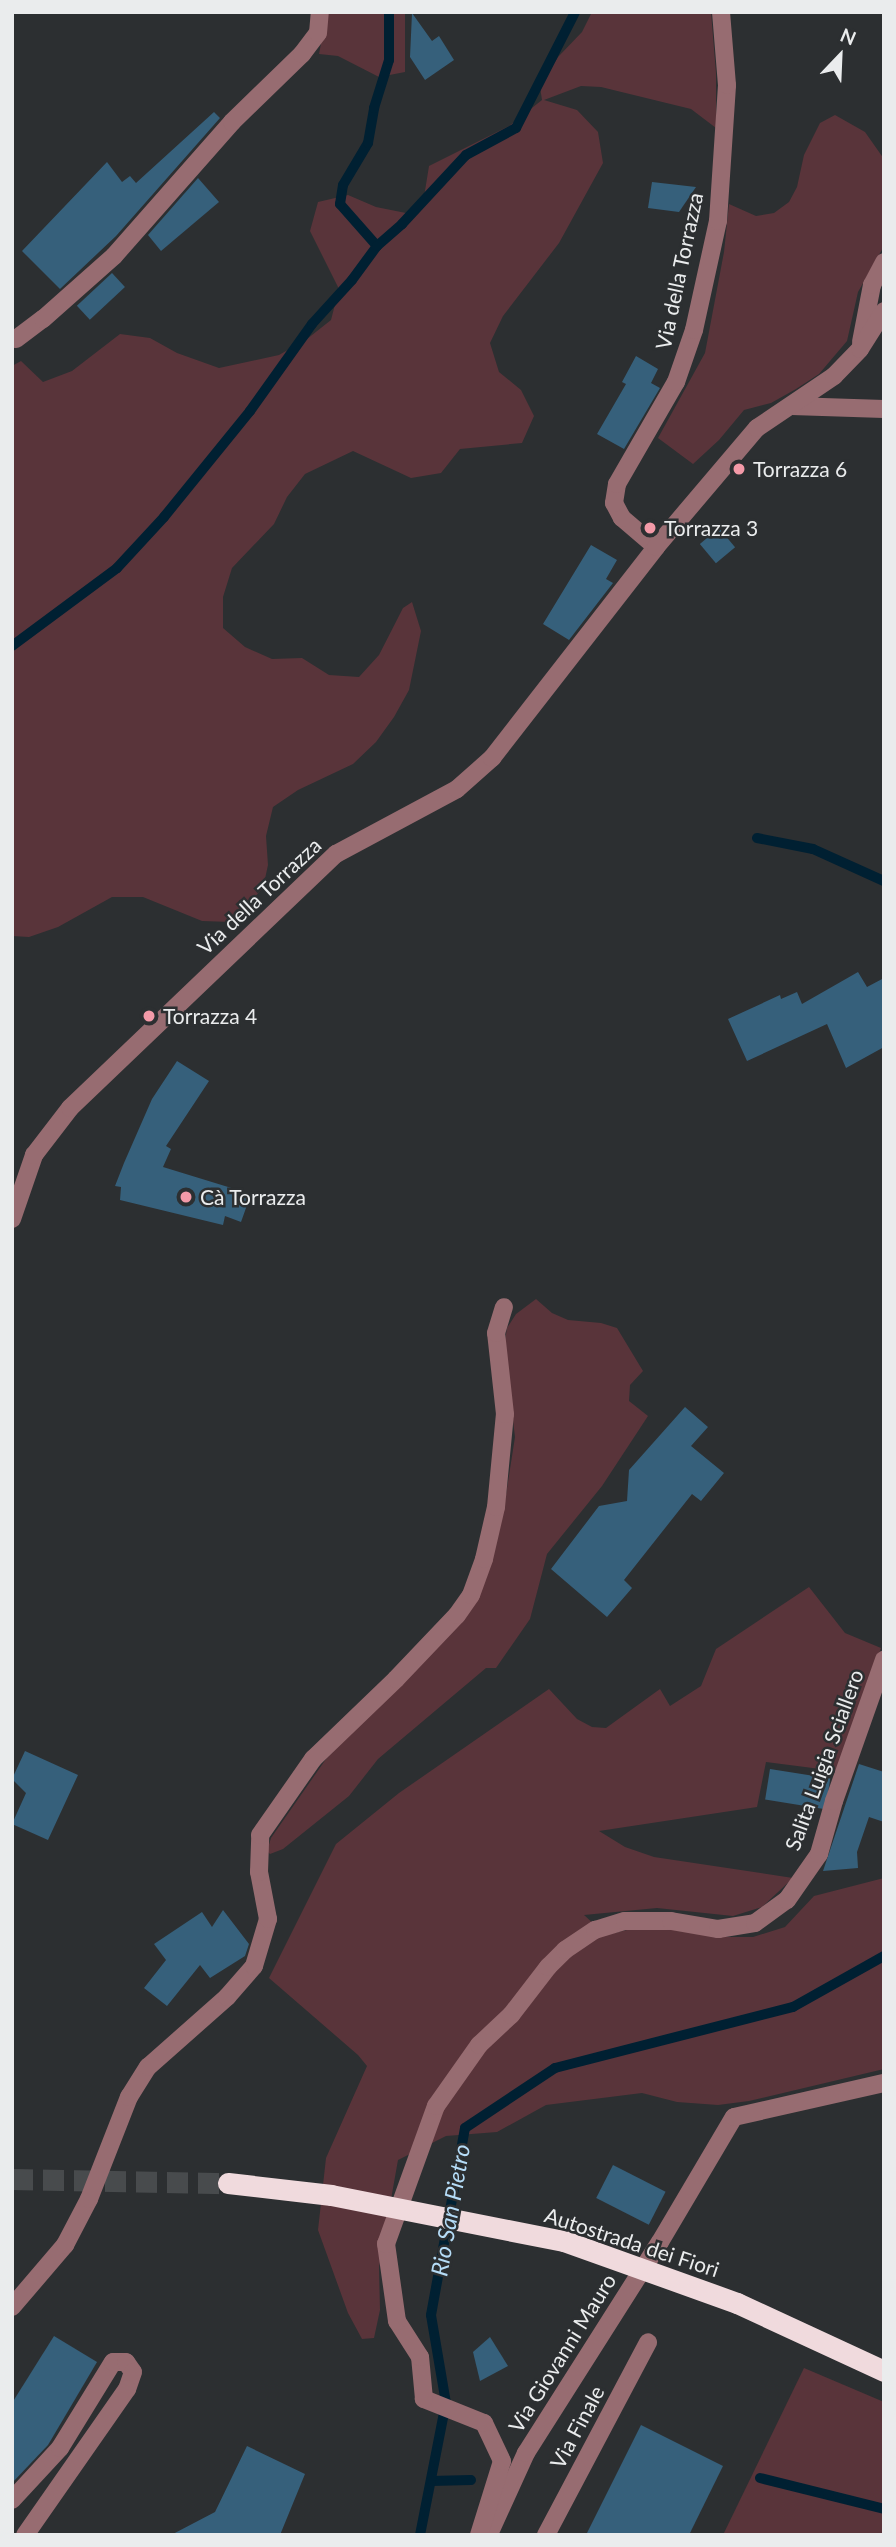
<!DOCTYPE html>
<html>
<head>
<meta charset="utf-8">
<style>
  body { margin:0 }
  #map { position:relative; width:896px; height:2547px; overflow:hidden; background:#2c2f31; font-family:Lato,sans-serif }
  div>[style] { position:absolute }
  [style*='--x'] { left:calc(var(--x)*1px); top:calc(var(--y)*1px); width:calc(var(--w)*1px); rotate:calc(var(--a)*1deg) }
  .green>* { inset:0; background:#59343a }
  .stream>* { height:10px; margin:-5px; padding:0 5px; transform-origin:5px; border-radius:5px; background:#002032 }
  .building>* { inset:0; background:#36607b; transform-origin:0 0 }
  .highway-tunnel>* { height:21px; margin-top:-10.5px; transform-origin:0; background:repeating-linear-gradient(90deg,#484b4d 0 21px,transparent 0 31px) }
  .minor>* { height:18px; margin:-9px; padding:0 9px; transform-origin:9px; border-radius:9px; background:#976c71 }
  .highway-bridge>* { height:21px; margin:-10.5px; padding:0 10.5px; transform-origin:10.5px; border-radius:10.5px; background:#f0dadd }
  .dots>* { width:19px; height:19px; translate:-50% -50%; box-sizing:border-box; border:4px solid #2c2f31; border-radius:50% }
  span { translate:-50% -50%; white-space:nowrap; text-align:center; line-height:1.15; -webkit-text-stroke:5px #2c2f31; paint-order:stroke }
  .street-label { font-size:21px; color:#eaeced }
  .poi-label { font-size:21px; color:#eaeced }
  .left { translate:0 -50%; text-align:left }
  .water-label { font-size:23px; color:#b5dcf7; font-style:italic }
  .frame { position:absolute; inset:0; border:14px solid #eaeced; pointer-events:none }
  .north { position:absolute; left:805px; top:21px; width:70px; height:70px; -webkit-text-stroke:5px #2c2f31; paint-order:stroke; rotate:23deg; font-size:19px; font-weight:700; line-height:28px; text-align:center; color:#eaeced }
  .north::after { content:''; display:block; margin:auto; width:24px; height:32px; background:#eaeced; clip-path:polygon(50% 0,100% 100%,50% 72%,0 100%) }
</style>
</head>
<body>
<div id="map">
  <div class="green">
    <i style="clip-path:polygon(327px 12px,405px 12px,405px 72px,379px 77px,338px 56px,319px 54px)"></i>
    <i style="clip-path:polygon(592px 12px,711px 12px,716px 73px,716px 128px,691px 109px,601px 87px,581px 86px,544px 100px,577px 110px,598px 132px,603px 163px,559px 243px,503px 316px,490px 343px,499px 372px,521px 390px,534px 416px,522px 443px,460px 449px,441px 473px,411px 478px,353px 451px,305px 474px,287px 497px,274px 524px,232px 568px,223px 597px,223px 628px,245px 647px,272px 659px,302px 658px,329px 675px,359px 677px,379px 655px,403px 608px,412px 602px,421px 631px,409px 690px,394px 717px,376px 742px,353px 764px,298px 790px,273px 807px,266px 836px,268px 865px,263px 888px,232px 922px,202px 921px,143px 897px,112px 897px,58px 927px,29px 937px,12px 936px,12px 366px,21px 361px,43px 382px,72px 371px,120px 334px,150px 338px,177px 353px,219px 368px,279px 355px,307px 339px,331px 320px,339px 289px,310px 231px,318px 202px,348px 195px,376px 207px,406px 213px,424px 197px,429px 166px,509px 126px,542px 100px,540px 87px,558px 57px,582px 32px)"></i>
    <i style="clip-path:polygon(835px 115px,865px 132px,884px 159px,884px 246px,858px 292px,847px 341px,819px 374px,796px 389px,771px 403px,744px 410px,719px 440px,693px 464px,658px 438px,705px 353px,724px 252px,729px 204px,756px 216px,774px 213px,789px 202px,797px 187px,804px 155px,820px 123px)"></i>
    <i style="clip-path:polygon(536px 1299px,552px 1313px,568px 1320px,601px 1323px,617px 1328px,643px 1371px,630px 1385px,629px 1401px,648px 1416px,602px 1486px,547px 1554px,530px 1619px,496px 1668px,486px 1668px,378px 1759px,349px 1796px,283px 1849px,270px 1854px,267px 1851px,271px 1838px,326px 1759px,472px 1607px,486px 1579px,505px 1501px,515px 1437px,504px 1347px,507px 1328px,516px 1314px)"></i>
    <i style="clip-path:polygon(809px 1587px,845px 1633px,881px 1648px,836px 1771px,766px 1762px,757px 1807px,599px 1831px,625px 1847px,654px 1857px,793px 1878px,762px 1907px,733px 1916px,657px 1908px,584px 1915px,606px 1935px,635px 1928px,662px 1928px,718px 1937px,753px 1937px,785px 1927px,814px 1896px,884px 1878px,884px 2069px,749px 2101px,718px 2105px,677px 2102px,642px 2093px,546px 2105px,497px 2132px,446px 2136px,398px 2160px,379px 2267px,380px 2310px,374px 2338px,362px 2339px,348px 2313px,318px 2230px,326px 2158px,367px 2066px,358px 2055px,269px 1978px,336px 1844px,399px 1793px,549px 1689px,577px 1719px,592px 1727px,606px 1728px,660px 1689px,670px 1706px,701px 1686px,716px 1649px)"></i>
    <i style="clip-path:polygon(804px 2368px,884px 2402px,884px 2535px,723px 2535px)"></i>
  </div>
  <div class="stream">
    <i style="--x:377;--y:246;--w:56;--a:-131.4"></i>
    <i style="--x:340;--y:204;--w:19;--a:-81"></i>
    <i style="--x:343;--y:185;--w:49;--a:-59.2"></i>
    <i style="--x:368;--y:143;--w:36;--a:-80"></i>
    <i style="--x:374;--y:108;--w:50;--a:-72.6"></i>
    <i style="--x:389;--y:60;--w:48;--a:-90"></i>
    <i style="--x:12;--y:646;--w:131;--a:-36.6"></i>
    <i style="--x:117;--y:568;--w:69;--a:-47.3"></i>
    <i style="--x:164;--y:517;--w:136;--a:-50.9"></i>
    <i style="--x:250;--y:411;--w:107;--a:-54.5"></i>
    <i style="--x:312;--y:324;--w:59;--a:-47.7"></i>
    <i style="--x:352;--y:280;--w:42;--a:-53.7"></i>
    <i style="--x:377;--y:246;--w:33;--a:-41"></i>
    <i style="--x:402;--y:224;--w:94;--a:-47.2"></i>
    <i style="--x:466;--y:155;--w:57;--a:-28.4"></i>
    <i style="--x:516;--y:128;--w:130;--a:-63"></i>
    <i style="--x:757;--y:838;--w:57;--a:11.1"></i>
    <i style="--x:813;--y:849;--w:78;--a:24.3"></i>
    <i style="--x:760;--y:2478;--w:128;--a:14"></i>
    <i style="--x:431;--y:2481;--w:40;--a:-1.4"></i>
    <i style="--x:420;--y:2535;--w:135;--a:-78.9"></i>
    <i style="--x:446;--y:2403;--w:89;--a:-99.7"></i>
    <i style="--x:431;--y:2315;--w:190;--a:-79.7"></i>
    <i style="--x:465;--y:2128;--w:108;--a:-33.7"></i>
    <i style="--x:555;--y:2068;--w:246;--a:-14.4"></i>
    <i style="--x:793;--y:2007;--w:104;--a:-29.3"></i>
  </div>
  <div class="building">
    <i style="clip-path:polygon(412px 13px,432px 41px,439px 36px,454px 60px,425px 80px,410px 57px)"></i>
    <i style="clip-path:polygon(214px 112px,220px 118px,116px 236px,60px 289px,22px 251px,107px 162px,122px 182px,130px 176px,136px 183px)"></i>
    <i style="clip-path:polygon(198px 178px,219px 202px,161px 251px,148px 235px)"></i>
    <i style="clip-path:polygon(652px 182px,696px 187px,679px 212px,648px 208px)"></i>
    <i style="left:112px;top:273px;width:19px;height:48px;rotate:47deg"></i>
    <i style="clip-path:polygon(636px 356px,658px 369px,651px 383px,660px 388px,624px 449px,597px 434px,626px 384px,622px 382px)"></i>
    <i style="left:719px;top:528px;width:25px;height:25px;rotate:50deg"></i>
    <i style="clip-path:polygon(591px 545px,617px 560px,606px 579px,613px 583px,569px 640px,543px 624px)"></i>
    <i style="clip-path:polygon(858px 972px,867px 987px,884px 978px,884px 1047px,846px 1068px,827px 1024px,747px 1061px,728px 1019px,780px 995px,781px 999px,797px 992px,802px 1004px)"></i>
    <i style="clip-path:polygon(177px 1061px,209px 1081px,166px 1146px,171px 1149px,163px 1167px,251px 1194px,241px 1222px,225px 1216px,223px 1225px,120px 1200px,121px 1187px,115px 1186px,124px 1163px,152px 1099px)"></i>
    <i style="clip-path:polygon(685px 1407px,708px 1427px,691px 1446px,724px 1473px,701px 1501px,692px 1494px,624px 1580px,632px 1588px,607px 1617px,551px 1569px,599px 1506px,627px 1501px,629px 1470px)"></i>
    <i style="clip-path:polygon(25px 1751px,78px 1775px,48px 1840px,12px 1824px,26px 1793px,12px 1779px)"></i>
    <i style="clip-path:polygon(859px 1764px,884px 1772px,884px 1822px,869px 1817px,857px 1852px,858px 1868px,823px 1871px)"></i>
    <i style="left:770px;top:1769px;width:61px;height:31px;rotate:9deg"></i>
    <i style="clip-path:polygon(223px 1910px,249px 1944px,245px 1956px,210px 1978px,200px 1965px,167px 2006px,144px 1988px,166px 1960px,154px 1944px,202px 1912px,212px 1927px)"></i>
    <i style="left:613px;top:2165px;width:59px;height:37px;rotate:27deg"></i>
    <i style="clip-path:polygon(54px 2336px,97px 2362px,48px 2445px,12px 2483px,12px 2403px)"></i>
    <i style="clip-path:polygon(490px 2337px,508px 2366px,480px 2381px,473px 2352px)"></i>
    <i style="clip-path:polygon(641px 2425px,723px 2466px,689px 2535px,586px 2535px)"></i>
    <i style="clip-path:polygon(247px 2446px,305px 2474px,280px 2535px,171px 2535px,215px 2512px)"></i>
  </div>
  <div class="highway-tunnel">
    <i style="--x:12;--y:2179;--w:216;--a:1.1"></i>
  </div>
  <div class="minor">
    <i style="--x:16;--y:339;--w:34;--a:-37"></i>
    <i style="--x:43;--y:319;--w:95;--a:-41.6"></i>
    <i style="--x:114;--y:256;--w:179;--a:-48.6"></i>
    <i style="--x:232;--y:122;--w:98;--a:-44.2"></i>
    <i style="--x:302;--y:54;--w:26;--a:-53"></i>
    <i style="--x:318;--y:33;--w:21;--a:-85"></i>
    <i style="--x:861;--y:342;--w:58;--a:-79.1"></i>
    <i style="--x:872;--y:285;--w:26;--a:-62"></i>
    <i style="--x:792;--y:406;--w:92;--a:1.9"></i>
    <i style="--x:656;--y:547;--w:45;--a:-139.5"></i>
    <i style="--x:622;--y:518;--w:17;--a:-118"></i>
    <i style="--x:614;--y:503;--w:19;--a:-81"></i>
    <i style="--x:617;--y:484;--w:118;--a:-60"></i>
    <i style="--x:676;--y:382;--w:55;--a:-70.9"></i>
    <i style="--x:694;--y:330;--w:112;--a:-77.6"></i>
    <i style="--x:718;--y:221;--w:136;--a:-86.2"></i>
    <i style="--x:727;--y:85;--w:73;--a:-94.7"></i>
    <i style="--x:12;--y:1219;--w:68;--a:-71"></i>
    <i style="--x:34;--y:1155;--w:59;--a:-52.5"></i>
    <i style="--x:70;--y:1108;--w:368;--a:-43.7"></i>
    <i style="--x:336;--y:854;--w:137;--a:-28.2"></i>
    <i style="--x:457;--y:789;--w:47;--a:-41.5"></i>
    <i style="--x:492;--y:758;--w:267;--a:-52.1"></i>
    <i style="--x:656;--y:547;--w:156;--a:-49.7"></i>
    <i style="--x:757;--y:428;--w:93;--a:-34"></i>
    <i style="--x:834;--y:376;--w:37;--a:-46"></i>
    <i style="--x:860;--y:349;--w:45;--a:-57.7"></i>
    <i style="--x:12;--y:2307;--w:82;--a:-49.5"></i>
    <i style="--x:65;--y:2245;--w:52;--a:-62.4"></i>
    <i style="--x:89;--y:2199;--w:110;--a:-68.6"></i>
    <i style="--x:129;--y:2097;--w:36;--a:-58"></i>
    <i style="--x:148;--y:2067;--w:106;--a:-41.5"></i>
    <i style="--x:227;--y:1997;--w:41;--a:-48.9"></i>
    <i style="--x:254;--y:1966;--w:49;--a:-73.4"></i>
    <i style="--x:268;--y:1919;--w:48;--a:-100.8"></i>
    <i style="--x:259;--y:1872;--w:37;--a:-88"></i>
    <i style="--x:260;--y:1835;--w:93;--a:-55.1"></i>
    <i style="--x:313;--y:1759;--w:115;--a:-43.9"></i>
    <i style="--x:396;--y:1679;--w:88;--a:-46.4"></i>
    <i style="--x:457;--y:1615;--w:24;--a:-55"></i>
    <i style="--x:471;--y:1595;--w:38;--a:-70"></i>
    <i style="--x:484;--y:1559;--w:53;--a:-77"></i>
    <i style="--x:496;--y:1507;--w:93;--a:-84.5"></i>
    <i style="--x:505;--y:1414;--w:81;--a:-96.3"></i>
    <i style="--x:496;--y:1333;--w:27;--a:-73"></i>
    <i style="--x:12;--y:2500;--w:71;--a:-47.3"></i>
    <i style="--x:60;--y:2448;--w:101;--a:-58.4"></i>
    <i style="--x:113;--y:2362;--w:13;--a:0"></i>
    <i style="--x:126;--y:2362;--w:12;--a:55"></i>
    <i style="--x:133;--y:2372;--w:18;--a:109"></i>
    <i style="--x:127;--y:2389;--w:178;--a:124.9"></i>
    <i style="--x:490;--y:2532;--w:87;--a:-65.5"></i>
    <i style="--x:526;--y:2453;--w:250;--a:-57.6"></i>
    <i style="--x:660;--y:2242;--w:145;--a:-59.4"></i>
    <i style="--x:734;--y:2117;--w:154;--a:-12.8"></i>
    <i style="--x:479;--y:2535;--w:77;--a:-72.7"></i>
    <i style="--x:502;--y:2461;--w:42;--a:-115.3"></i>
    <i style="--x:484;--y:2423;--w:65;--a:-158.2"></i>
    <i style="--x:424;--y:2399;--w:42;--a:-95.4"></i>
    <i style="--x:420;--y:2357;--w:43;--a:-122.6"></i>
    <i style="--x:397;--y:2321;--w:78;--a:-98.1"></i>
    <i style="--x:386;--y:2244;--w:147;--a:-70.1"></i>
    <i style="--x:436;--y:2106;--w:75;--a:-54.8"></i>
    <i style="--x:479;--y:2045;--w:44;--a:-43.2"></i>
    <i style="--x:511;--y:2015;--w:61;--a:-52.4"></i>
    <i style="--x:548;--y:1967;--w:24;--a:-45"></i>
    <i style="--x:565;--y:1950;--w:36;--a:-34"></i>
    <i style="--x:595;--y:1930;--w:31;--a:-17"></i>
    <i style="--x:625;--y:1921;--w:46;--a:0"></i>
    <i style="--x:671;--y:1921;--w:48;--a:9.7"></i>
    <i style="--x:718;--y:1929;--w:37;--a:-9"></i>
    <i style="--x:755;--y:1923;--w:39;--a:-36"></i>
    <i style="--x:787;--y:1900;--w:56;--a:-55.2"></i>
    <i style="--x:819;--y:1854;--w:55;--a:-74.2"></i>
    <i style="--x:834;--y:1801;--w:150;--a:-70.5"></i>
    <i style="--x:546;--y:2535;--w:218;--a:-62.1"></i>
  </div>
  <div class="highway-bridge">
    <i style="--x:228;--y:2183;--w:104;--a:6.6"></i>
    <i style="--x:331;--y:2195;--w:237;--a:11.2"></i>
    <i style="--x:564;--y:2241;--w:184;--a:19.7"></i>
    <i style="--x:737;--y:2303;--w:162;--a:24.8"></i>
  </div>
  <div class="dots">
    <i style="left:739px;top:469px;background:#f39aa8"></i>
    <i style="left:650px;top:528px;background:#f39aa8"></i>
    <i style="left:149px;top:1016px;background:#f39aa8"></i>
    <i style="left:186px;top:1197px;background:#f39aa8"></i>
  </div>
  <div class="street-label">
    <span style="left:679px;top:271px;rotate:-78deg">Via della Torrazza</span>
    <span style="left:259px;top:896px;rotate:-43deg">Via della Torrazza</span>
    <span style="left:824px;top:1760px;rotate:-70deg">Salita Luigia Sciallero</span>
    <span style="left:632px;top:2242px;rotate:18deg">Autostrada dei Fiori</span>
    <span style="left:562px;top:2353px;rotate:-58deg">Via Giovanni Mauro</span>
    <span style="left:577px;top:2427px;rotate:-62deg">Via Finale</span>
  </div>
  <div class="poi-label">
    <span class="left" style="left:753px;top:469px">Torrazza 6</span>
    <span class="left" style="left:664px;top:528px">Torrazza 3</span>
    <span class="left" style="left:163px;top:1016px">Torrazza 4</span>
    <span class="left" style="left:200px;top:1197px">Cà Torrazza</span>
  </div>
  <div class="water-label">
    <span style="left:450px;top:2210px;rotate:-80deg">Rio San Pietro</span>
  </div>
  <div class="frame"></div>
  <div class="north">N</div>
</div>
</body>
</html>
